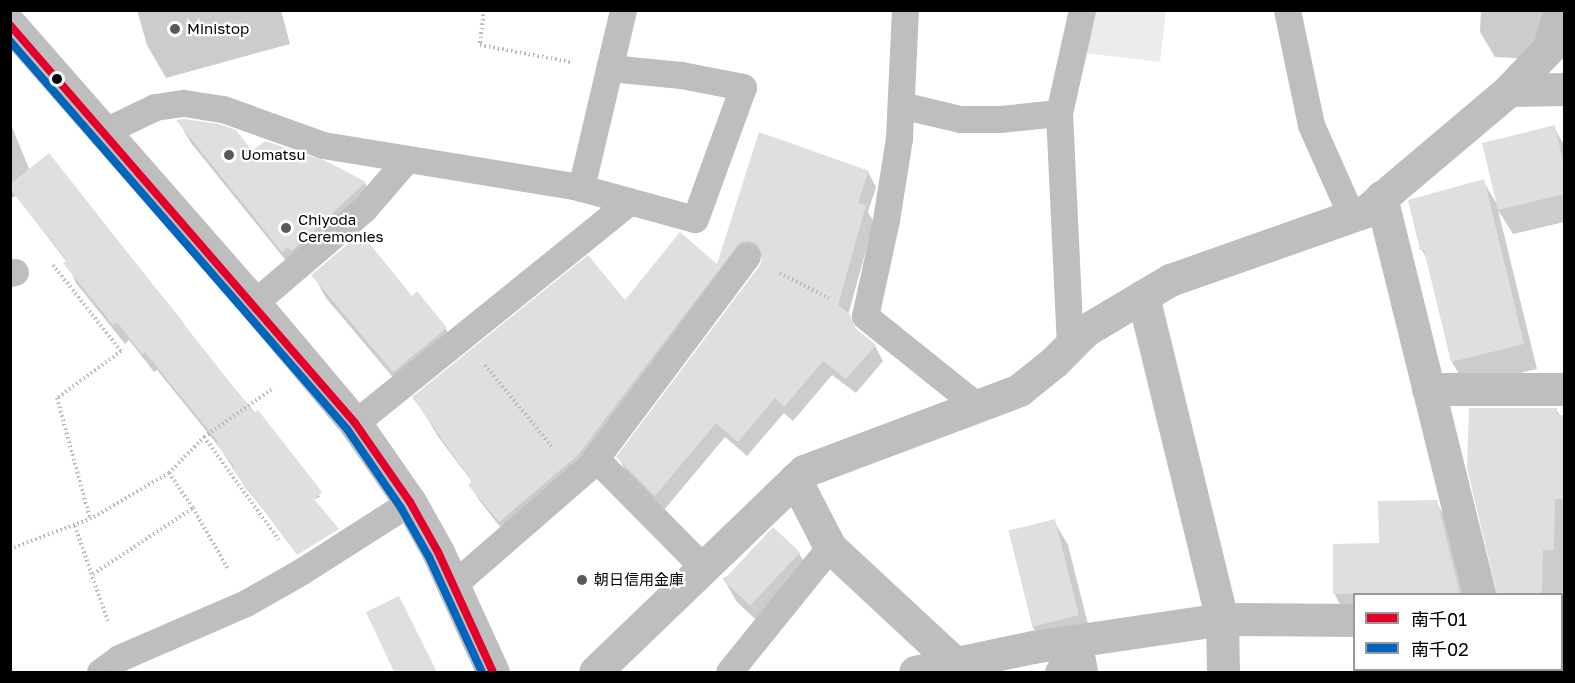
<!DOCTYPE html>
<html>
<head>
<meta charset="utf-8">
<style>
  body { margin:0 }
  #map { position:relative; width:1575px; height:683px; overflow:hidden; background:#fff; font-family:"Golos Text","Noto Sans JP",sans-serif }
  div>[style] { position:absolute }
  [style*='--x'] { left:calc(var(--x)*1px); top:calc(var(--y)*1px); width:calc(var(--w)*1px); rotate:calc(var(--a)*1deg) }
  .green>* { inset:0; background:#ececec }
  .shadow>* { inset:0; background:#0003 }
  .building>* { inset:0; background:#dfdfdf; transform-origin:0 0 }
  .path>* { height:4px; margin-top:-2px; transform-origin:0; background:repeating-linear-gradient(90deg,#b9b9b9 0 1.5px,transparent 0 4.5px) }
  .service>* { height:27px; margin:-13.5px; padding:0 13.5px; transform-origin:13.5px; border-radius:13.5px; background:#bebebe }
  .minor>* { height:33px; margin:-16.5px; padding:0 16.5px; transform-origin:16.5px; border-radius:16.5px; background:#bebebe }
  .tertiary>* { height:33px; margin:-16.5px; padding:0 16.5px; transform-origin:16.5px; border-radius:16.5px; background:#bebebe }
  .bus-1>* { height:8px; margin:-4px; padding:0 4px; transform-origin:4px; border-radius:4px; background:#e4002b }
  .bus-2>* { height:8px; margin:-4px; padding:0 4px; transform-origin:4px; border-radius:4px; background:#0065bd }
  .dots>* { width:16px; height:16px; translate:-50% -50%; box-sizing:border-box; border:3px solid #fff; border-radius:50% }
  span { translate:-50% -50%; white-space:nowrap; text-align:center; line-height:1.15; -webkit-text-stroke:4.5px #fff; paint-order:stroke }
  .poi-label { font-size:15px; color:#000 }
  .left { translate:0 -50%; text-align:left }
  .frame { position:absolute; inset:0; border:12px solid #000; pointer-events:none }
  .legend { position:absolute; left:1353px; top:593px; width:210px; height:78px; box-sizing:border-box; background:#fff; border:2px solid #999; margin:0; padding:8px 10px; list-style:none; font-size:18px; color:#000 }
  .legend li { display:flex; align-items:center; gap:12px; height:30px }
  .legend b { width:30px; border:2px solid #999 }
</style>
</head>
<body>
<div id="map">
  <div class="green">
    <i style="clip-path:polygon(1069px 11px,1166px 11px,1160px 62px,1069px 51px)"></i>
  </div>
  <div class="shadow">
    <i style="clip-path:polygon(137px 10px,281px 10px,290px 44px,166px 78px,147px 45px)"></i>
    <i style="clip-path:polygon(1481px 10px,1547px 10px,1547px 60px,1495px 57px,1480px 32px)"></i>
    <i style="clip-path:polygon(10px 122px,30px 171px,49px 156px,182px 321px,192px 338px,310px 478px,320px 497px,269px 517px,245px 487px,220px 448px,157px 370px,154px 372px,129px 340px,125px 344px,76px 283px,67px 262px,16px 196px,10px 198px)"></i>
    <i style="clip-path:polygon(179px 122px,252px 154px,326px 163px,365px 183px,378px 205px,296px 273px,191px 143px)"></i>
    <i style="clip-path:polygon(1554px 127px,1564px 145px,1564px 222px,1513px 234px,1498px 210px,1537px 369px,1466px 386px,1452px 362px,1428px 261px,1422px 250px,1483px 181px,1498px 206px)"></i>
    <i style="clip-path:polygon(760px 134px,868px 172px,876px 187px,868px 212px,874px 222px,848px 315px,858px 333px,875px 346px,883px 361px,856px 393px,832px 375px,793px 421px,784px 413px,747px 456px,725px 437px,664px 510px,627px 473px,618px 457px,761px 266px,762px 257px,759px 255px,587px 470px,508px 537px,479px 500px,470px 485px,473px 483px,439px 438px,414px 397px,625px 302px,718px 267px)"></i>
    <i style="clip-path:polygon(313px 275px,412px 298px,417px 293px,446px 329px,459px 352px,407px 394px,326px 298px)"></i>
    <i style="clip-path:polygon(1556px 409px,1561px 417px,1564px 417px,1564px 623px,1562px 625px,1562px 594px,1499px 594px)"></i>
    <i style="clip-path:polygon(1436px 502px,1447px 521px,1465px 594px,1354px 594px,1354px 613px,1345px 614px,1335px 595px,1334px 545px,1380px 545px)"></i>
    <i style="clip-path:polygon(1054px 521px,1068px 545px,1092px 640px,1047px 650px,1032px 626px)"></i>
    <i style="clip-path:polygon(799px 553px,813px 578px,766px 629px,737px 602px,723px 578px)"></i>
    <i style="clip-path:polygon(406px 611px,436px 672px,397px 672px,369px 612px)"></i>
    <i style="clip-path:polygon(1562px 642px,1564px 647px,1564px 672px,1505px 672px,1497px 670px,1487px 672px,1357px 672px,1356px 670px,1562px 670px)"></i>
  </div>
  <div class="building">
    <i style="clip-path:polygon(184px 119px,219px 124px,236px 130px,252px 151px,265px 141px,326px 161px,366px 182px,291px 251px,288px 247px,282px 252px,176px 120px)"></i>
    <i style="clip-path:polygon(1555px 125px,1564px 167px,1564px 194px,1498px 210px,1482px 143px)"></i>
    <i style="clip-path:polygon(759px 132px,869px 171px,858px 203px,866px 205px,838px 305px,850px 314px,855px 328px,876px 345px,846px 379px,823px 361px,784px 407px,775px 398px,738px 442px,716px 423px,655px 496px,616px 457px,760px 265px,763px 257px,757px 244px,749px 241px,740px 242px,578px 455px,499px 522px,468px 485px,472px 481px,412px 397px,588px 255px,625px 300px,680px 232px,717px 264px)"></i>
    <i style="clip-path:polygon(49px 153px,254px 413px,258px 410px,322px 492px,314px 499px,339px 529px,297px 555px,232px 468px,234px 466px,216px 444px,218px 442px,145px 352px,142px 354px,117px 322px,113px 325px,63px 263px,67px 260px,10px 189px,10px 184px)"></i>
    <i style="clip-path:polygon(1484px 179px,1524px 344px,1451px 362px,1424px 250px,1420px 250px,1408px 200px)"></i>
    <i style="clip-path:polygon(361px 233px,412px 296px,417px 291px,447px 328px,393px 372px,311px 275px)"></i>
    <i style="clip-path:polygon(1469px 408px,1557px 408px,1557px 415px,1564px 415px,1564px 499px,1555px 499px,1554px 550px,1543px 550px,1542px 594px,1497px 594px,1467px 468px)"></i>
    <i style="clip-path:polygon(1437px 500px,1460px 594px,1333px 594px,1333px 544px,1379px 543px,1378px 501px)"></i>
    <i style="left:1055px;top:519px;width:99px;height:48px;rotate:76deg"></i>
    <i style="left:773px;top:527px;width:37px;height:73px;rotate:43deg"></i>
    <i style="clip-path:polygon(399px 596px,437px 672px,394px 672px,366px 612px)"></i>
  </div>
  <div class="path">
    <i style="--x:484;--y:10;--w:35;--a:97"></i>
    <i style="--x:480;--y:45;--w:93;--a:10.6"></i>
    <i style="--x:53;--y:265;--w:110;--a:51.7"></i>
    <i style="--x:121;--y:351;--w:79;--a:143.7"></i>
    <i style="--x:57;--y:398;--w:125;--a:74.7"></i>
    <i style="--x:780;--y:273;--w:55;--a:27"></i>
    <i style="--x:485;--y:365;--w:107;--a:50.7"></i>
    <i style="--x:204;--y:437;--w:127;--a:53.9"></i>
    <i style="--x:169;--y:473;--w:42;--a:55.6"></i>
    <i style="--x:193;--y:508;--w:70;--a:60.2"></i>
    <i style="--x:75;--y:526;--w:102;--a:71"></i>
    <i style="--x:10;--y:549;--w:85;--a:-20.6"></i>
    <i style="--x:90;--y:519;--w:91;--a:-30.2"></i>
    <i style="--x:169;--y:473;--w:50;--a:-45.8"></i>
    <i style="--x:204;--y:437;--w:83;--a:-35.2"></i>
    <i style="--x:93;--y:574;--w:120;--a:-33.4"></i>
  </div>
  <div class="service">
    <i style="--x:905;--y:10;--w:128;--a:92.7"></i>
    <i style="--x:899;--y:138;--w:83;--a:99"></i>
    <i style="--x:886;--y:220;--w:98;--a:102.3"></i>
    <i style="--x:865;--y:316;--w:142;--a:38.7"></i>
    <i style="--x:1287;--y:10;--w:117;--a:78.2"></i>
    <i style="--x:1311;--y:125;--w:98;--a:66"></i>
    <i style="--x:901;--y:105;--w:61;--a:13.3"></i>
    <i style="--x:960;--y:119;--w:40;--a:0"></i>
    <i style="--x:1000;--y:119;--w:59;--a:-5.8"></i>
    <i style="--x:105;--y:131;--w:55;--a:-25.6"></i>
    <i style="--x:155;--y:107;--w:29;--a:-8"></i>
    <i style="--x:184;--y:103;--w:39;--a:9"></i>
    <i style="--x:223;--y:109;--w:106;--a:19.8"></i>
    <i style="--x:323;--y:145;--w:254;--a:9.3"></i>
    <i style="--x:574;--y:186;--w:125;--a:15.3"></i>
    <i style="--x:695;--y:219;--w:140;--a:-70"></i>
    <i style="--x:743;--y:87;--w:63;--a:-169"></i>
    <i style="--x:681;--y:75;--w:72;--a:-174.4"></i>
    <i style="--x:581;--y:188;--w:183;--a:-76.7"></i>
    <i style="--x:10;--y:273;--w:5;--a:-11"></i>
    <i style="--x:254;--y:303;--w:145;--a:-40.5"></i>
    <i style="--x:364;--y:209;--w:66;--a:-49.3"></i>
    <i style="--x:1070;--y:346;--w:233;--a:-92.7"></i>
    <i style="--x:1059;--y:113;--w:106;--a:-77.4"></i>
    <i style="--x:355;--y:423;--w:353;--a:-38.9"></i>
    <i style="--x:595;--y:458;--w:155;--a:45.3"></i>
    <i style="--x:453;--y:585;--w:181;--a:-41"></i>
    <i style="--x:590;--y:466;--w:262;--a:-53.2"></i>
    <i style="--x:1078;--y:640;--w:33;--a:79"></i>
    <i style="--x:100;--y:672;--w:24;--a:-36"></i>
    <i style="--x:119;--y:658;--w:138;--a:-23.4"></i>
    <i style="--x:246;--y:603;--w:64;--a:-29.7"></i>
    <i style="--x:302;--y:571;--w:128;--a:-32.6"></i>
    <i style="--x:729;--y:672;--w:161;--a:-51.1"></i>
    <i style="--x:1058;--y:672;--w:38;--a:-58"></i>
  </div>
  <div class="minor">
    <i style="--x:1509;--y:90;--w:55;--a:-1"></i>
    <i style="--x:1381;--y:197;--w:409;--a:76.1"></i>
    <i style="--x:1143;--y:296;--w:333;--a:76.3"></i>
    <i style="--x:1222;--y:619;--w:53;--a:88.9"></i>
    <i style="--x:1428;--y:389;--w:136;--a:0"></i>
    <i style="--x:795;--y:479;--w:76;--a:62.8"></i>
    <i style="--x:830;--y:547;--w:172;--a:42.9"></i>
    <i style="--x:1562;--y:621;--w:2;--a:0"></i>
    <i style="--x:595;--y:672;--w:290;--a:-43.9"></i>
    <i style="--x:804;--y:471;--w:230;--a:-20.6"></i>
    <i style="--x:1019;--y:390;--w:45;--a:-38.7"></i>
    <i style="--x:1054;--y:362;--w:45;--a:-45"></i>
    <i style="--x:1086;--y:330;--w:98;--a:-30.8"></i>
    <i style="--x:1170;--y:280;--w:208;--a:-19.4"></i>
    <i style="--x:1366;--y:211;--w:187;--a:-40.2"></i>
    <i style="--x:1509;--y:90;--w:58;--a:-46.4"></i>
    <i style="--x:1549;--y:48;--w:40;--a:-74"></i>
    <i style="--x:915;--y:672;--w:121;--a:-12"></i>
    <i style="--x:1033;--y:647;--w:191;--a:-8.4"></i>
    <i style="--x:1222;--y:619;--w:132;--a:0.4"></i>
    <i style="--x:1485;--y:672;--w:2;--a:-90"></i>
  </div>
  <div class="tertiary">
    <i style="--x:10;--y:24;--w:371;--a:48.8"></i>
    <i style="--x:254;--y:303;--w:157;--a:49.9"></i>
    <i style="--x:355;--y:423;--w:96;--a:55.2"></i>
    <i style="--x:410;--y:502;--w:57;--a:60.8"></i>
    <i style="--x:438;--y:552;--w:132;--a:65.4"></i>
  </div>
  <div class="bus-1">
    <i style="--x:10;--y:25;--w:527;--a:49.08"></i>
    <i style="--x:355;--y:423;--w:96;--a:55.2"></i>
    <i style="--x:410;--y:502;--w:57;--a:60.8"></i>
    <i style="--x:438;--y:552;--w:132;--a:65.4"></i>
  </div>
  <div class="bus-2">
    <i style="--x:10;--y:41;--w:514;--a:49.02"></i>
    <i style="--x:347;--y:429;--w:96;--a:55.6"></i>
    <i style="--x:401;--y:508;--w:56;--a:60.3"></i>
    <i style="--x:429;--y:557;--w:127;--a:65.3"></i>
  </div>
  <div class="dots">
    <i style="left:175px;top:29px;background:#595959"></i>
    <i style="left:57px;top:79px;background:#000"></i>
    <i style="left:229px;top:155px;background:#595959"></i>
    <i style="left:286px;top:228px;background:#595959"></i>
    <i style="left:582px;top:580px;background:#595959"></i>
  </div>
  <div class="poi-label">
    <span class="left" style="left:187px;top:29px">Ministop</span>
    <span class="left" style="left:241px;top:155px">Uomatsu</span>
    <span class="left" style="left:298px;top:228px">Chiyoda<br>Ceremonies</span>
    <span class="left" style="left:594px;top:580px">朝日信用金庫</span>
  </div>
  <div class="frame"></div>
  <ul class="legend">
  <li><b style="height:8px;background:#e4002b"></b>南千01</li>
  <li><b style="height:8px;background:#0065bd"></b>南千02</li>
  </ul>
</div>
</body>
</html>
